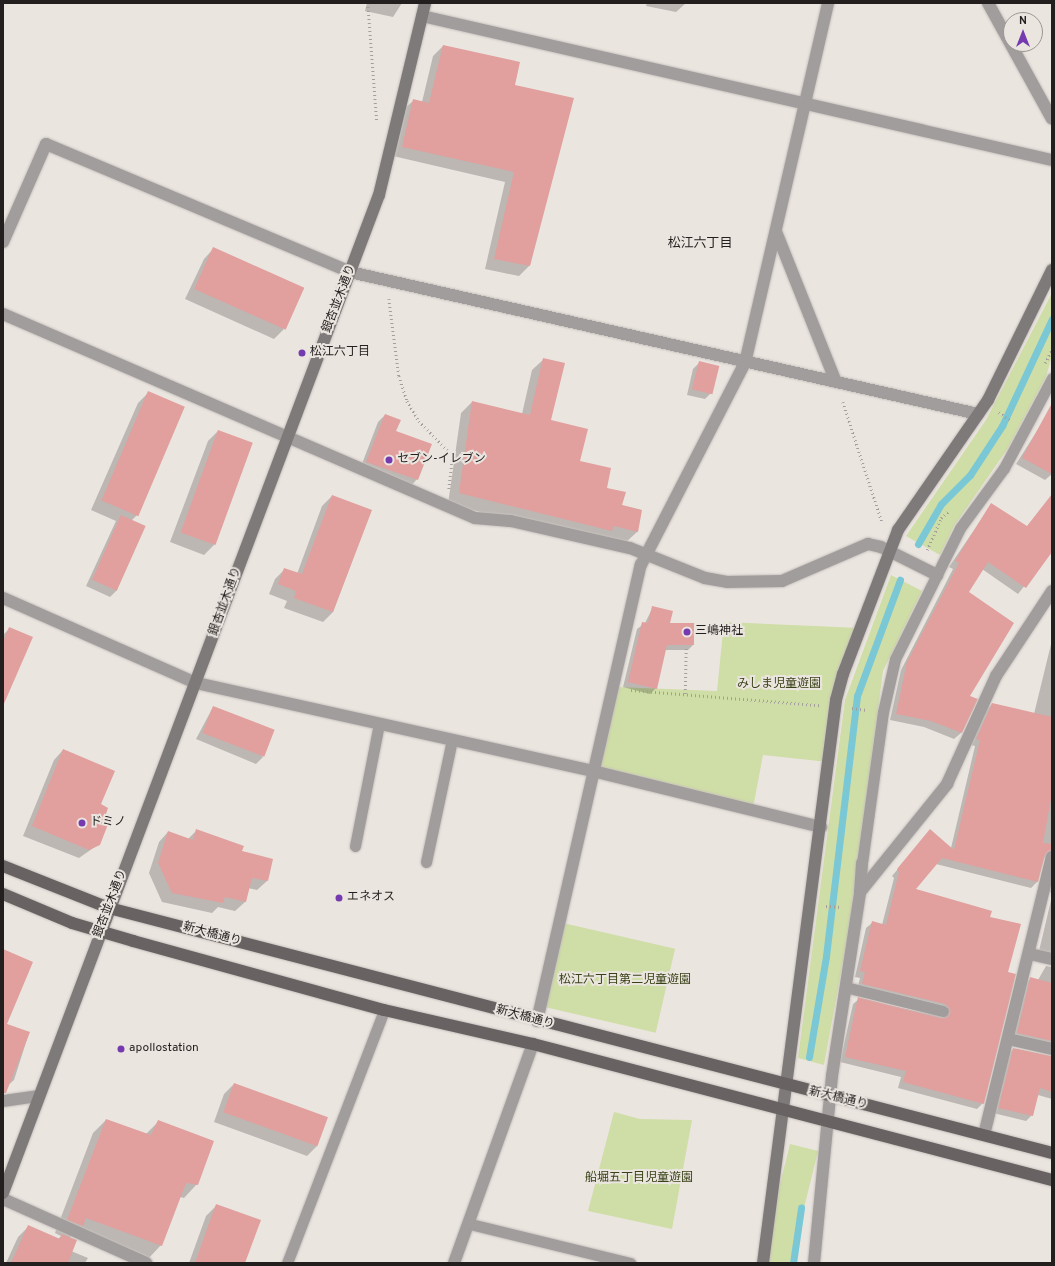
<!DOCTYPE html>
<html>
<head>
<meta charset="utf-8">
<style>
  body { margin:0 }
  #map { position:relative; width:1055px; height:1266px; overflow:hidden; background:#ebe5e0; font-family:Overpass,"Noto Sans JP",sans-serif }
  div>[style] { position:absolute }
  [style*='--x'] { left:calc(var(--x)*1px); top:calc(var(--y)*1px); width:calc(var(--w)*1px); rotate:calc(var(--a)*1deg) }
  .green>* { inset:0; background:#cfdda6; transform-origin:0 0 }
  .shadow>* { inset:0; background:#0003 }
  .stream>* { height:7px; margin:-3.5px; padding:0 3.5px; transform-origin:3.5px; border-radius:3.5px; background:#7ac8d6 }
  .building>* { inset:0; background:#e19f9d; transform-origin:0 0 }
  .path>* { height:2.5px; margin-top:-1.25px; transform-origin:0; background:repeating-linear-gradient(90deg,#a49f9c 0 1px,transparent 0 4px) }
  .roads { filter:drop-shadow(0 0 1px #c7c1bd) drop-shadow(0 0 1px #c7c1bd) }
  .lane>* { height:11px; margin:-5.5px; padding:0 5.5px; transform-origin:5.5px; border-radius:5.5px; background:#a19d9d }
  .street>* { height:12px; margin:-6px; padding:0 6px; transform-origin:6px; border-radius:6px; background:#a19d9d }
  .secondary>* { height:12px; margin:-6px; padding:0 6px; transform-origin:6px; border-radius:6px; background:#7f7a7a }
  .primary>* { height:12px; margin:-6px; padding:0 6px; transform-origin:6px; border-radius:6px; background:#686262 }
  .dots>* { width:11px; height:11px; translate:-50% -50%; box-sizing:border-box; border:2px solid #ebe5e0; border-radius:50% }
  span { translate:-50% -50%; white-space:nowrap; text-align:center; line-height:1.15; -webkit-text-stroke:4px #ebe5e0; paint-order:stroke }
  .street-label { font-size:12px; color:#221f1e }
  .poi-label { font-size:12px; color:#221f1e }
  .left { translate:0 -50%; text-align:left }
  .park-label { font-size:12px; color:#394116 }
  .neighbourhood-label { font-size:13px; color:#221f1e }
  .frame { position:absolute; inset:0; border:4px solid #221f1e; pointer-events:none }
  .north { position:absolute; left:1003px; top:12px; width:40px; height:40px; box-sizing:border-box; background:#ebe5e0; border:1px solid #9b9692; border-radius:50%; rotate:0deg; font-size:11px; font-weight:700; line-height:16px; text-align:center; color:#221f1e }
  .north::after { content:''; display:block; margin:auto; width:14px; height:18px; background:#753aaf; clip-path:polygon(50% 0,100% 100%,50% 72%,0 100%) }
</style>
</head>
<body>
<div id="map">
  <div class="green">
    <i style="clip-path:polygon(1052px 293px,1052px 356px,1046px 377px,1008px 448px,954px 526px,940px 555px,906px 536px,986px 420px)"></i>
    <i style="clip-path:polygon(891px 575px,922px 591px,883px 671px,848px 934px,824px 1065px,798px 1058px,845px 700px)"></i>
    <i style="clip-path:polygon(724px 622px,860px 628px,833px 717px,828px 762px,763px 755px,753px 808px,596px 768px,617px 687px,717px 691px)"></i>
    <i style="left:563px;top:923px;width:115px;height:86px;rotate:13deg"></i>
    <i style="clip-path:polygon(614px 1112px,640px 1119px,692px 1120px,672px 1229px,588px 1211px)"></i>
    <i style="left:790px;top:1144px;width:29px;height:120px;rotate:14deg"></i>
  </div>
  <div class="shadow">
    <i style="clip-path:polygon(367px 3px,402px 3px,393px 17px,365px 11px)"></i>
    <i style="clip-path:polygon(647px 3px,686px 3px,676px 12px,646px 6px)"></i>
    <i style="clip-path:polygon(443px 46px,514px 86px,573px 99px,529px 266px,519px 276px,485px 269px,505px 182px,393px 156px,403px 110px,414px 100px,422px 102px,433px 56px)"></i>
    <i style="clip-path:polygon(214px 248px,284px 329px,274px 339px,185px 299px,204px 259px)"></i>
    <i style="clip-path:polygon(544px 359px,550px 421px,579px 461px,621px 505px,641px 510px,637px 532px,625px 543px,600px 542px,448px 504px,461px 413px,472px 402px,522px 414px,532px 370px)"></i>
    <i style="clip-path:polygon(700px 362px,711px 393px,705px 399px,687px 395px,693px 369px)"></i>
    <i style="clip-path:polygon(148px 393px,137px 515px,131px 521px,117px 590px,110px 597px,86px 586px,116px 521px,91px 510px,138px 403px)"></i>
    <i style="clip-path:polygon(385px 415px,417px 479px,411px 486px,360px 469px,378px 422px)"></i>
    <i style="clip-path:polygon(1042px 423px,1052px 429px,1052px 474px,1045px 480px,1016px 464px)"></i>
    <i style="clip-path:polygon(218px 431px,214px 545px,204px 555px,170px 542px,208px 441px)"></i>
    <i style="clip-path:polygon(332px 496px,371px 510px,333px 612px,323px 622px,284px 608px,287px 601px,269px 594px,275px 579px,285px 569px,297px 574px,322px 506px)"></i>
    <i style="clip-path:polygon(991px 505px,1027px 527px,1052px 510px,1052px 551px,1018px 594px,982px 569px,968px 592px,969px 697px,976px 699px,961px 733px,954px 739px,924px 727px,890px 720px,901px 670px,953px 569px,949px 567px)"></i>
    <i style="clip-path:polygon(653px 607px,693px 645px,688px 650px,665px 650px,656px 688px,650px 694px,623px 687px,637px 629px,645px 623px)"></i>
    <i style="clip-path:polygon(9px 629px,3px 703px,3px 635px)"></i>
    <i style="clip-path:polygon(1052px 640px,1052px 857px,1044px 858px,1037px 882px,1031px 888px,936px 864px,914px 889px,989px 917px,1007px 972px,983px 1103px,977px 1109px,898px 1088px,901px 1077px,840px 1062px,853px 1004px,859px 999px,944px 1017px,939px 1010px,857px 990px,860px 978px,855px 977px,866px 928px,872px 923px,882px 925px,894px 878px,892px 876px,925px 837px,951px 848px,975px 746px,971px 745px,986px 710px,992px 704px,1034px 714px)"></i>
    <i style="clip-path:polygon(213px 707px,263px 757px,256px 764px,196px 739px)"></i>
    <i style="clip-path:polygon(63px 750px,99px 805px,99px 844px,79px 858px,23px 836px,54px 760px)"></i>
    <i style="clip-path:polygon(197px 830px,241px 852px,267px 881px,257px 890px,248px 888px,245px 902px,235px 911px,218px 907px,212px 913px,162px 902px,149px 873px,159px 842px,168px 832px,188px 839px)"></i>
    <i style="clip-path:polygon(1052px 858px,1052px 893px,1047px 891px)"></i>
    <i style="clip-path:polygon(1052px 896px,1052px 961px,1039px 951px)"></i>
    <i style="clip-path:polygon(3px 950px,6px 1024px,29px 1033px,14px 1080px,6px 1087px,3px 1086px)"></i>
    <i style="clip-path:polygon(1046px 966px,1052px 967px,1052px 1054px,1011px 1039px,1025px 984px,1031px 978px,1038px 980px)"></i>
    <i style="clip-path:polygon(1013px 1049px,1052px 1057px,1052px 1099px,1038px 1095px,1032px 1115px,1026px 1121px,993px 1113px,1007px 1055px)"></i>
    <i style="clip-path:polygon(234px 1084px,317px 1146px,307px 1156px,214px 1122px,224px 1094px)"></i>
    <i style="clip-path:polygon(106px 1120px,146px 1134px,158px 1122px,197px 1184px,184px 1198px,180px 1197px,161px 1245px,148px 1259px,76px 1232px,69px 1238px,71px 1251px,88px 1258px,85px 1263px,6px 1263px,18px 1237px,28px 1227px,58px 1239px,61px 1236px,55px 1233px,93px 1133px)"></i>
    <i style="clip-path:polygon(217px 1205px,244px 1263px,189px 1263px,206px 1216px)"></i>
  </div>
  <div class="stream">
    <i style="--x:918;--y:544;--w:46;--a:-60.1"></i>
    <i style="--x:941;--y:504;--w:41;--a:-45"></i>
    <i style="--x:970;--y:475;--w:59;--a:-56.9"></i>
    <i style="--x:1002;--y:426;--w:118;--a:-65"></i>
    <i style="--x:809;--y:1057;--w:102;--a:-80.4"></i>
    <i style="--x:826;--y:956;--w:262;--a:-83.2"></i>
    <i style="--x:857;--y:696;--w:124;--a:-69.7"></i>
    <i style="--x:793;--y:1263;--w:56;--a:-81.7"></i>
  </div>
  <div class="building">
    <i style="clip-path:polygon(443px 45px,520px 62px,515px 85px,574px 98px,530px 266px,494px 259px,514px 172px,402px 147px,413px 99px,429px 103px)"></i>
    <i style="left:213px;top:247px;width:100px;height:46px;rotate:24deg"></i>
    <i style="clip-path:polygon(543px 358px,565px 363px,551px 420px,588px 429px,580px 461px,611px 468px,607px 488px,626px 492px,622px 505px,642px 510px,638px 532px,614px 526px,612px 531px,459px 493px,472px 401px,530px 415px)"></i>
    <i style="left:699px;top:361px;width:21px;height:29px;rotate:14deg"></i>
    <i style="left:148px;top:391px;width:40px;height:119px;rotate:23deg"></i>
    <i style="clip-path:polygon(1052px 403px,1052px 474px,1022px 458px)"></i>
    <i style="clip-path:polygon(385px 414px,401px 420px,396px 431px,432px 444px,418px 480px,366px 462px)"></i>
    <i style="left:218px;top:430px;width:37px;height:109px;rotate:20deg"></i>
    <i style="clip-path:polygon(1052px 494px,1052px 552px,1026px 588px,988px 562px,969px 592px,1014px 623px,970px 696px,978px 699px,962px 733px,931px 721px,896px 714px,907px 662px,959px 563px,955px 561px,991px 503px,1027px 526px)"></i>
    <i style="clip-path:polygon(332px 495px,372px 510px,333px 612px,294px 598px,296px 591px,278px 584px,284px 568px,302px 574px)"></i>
    <i style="left:121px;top:515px;width:27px;height:71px;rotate:24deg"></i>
    <i style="clip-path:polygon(652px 606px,673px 611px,670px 623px,694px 623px,694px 645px,667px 645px,657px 689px,628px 682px,642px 622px,648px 623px)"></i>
    <i style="clip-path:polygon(9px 627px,33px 637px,3px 706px,3px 642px)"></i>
    <i style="clip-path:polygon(992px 703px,1052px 717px,1052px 793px,1043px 843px,1052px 844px,1052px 850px,1045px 855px,1038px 882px,942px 858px,916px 889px,992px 911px,990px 917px,1021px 924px,1008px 972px,1016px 974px,984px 1104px,903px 1082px,906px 1071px,845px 1057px,858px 997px,941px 1018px,950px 1013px,945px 1004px,862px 984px,865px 972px,860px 971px,872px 921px,886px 925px,899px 872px,897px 869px,930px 829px,954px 850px,980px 740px,976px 739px)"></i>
    <i style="left:213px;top:706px;width:66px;height:29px;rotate:21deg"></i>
    <i style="clip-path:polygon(63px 749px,115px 771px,101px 804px,108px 808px,105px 817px,110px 819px,100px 845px,89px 850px,32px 826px)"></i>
    <i style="clip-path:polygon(196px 829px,244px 846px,242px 851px,273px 859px,268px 881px,252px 878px,246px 902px,225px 897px,223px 903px,172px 893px,158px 863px,168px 831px,193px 840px)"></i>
    <i style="clip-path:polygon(3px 949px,33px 962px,7px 1024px,30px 1032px,6px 1093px,3px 1093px)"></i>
    <i style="clip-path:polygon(1030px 977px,1052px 983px,1052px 1041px,1017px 1033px)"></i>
    <i style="clip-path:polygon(1013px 1048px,1052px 1056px,1052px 1092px,1040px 1088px,1033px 1116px,998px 1108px)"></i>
    <i style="left:234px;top:1083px;width:100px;height:31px;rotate:20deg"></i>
    <i style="clip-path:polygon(106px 1119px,151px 1135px,158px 1120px,214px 1141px,198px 1185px,186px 1183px,162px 1246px,86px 1218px,83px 1226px,67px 1220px)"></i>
    <i style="clip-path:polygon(216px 1204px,261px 1220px,245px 1263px,195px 1263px)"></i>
    <i style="clip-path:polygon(28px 1225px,60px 1239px,62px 1234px,77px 1240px,68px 1263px,11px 1263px)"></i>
  </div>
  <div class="path">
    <i style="--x:368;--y:3;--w:119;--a:85.7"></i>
    <i style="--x:389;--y:299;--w:78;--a:82.6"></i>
    <i style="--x:399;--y:376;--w:26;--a:72"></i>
    <i style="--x:407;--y:401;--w:23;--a:59"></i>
    <i style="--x:419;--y:421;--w:49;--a:45.8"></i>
    <i style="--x:453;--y:456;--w:33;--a:97"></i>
    <i style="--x:1045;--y:363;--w:16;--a:-63"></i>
    <i style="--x:843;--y:402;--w:126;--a:72"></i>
    <i style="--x:999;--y:412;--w:14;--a:36"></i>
    <i style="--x:927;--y:550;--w:35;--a:-66"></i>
    <i style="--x:941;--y:518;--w:11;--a:-41"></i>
    <i style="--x:631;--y:690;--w:189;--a:4.6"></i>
    <i style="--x:685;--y:694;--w:47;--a:-88.8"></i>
    <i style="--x:852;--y:708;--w:15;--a:8"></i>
    <i style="--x:826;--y:906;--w:15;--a:4"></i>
  </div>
  <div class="roads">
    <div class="lane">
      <i style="--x:355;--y:846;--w:124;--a:-78.9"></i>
      <i style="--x:426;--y:862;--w:125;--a:-78"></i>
      <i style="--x:862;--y:863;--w:152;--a:-82.1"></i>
      <i style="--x:883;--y:712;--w:54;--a:-77.2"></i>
      <i style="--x:895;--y:659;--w:146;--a:-63.6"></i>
      <i style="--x:960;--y:528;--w:74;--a:-53.7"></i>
      <i style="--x:1004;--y:468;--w:102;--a:-61.9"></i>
      <i style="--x:845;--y:987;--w:101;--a:13.8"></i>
      <i style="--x:470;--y:1224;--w:165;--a:13.7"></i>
      <i style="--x:287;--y:1263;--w:271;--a:-69"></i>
    </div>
    <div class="street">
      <i style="--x:988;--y:3;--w:132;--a:61.1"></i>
      <i style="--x:422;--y:16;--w:646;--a:12.88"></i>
      <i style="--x:777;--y:234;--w:159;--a:68.3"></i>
      <i style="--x:3;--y:242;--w:107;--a:-66.3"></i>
      <i style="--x:46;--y:144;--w:330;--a:22.8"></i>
      <i style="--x:350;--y:272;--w:644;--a:12.74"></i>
      <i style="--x:3;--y:314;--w:514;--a:23.37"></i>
      <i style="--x:475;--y:518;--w:36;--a:5"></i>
      <i style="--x:511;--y:521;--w:122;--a:12.8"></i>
      <i style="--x:630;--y:548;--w:81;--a:21.8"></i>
      <i style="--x:705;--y:578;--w:22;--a:10"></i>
      <i style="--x:727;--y:582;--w:55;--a:-1"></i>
      <i style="--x:782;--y:581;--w:94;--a:-23.3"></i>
      <i style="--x:868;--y:544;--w:13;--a:13"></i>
      <i style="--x:881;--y:547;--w:63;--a:26.6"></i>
      <i style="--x:3;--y:598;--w:211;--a:23.8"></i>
      <i style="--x:196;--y:683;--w:407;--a:12.5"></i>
      <i style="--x:593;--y:771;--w:235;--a:13.8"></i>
      <i style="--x:860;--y:892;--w:29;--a:-86"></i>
      <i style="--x:1030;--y:954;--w:23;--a:13"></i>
      <i style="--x:537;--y:1021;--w:468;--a:-77.2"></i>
      <i style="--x:641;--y:565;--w:227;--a:-62.8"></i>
      <i style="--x:745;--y:363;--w:369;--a:-77"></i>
      <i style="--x:1008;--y:1039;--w:45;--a:12.8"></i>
      <i style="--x:3;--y:1101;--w:36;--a:-8"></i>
      <i style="--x:984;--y:1135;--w:286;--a:-76.3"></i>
      <i style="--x:3;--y:1199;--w:157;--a:24.1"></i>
      <i style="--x:454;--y:1263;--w:233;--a:-70.2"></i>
      <i style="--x:814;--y:1263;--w:188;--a:-84.5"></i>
      <i style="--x:832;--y:1076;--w:186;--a:-81.3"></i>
      <i style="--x:860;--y:892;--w:139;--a:-51.1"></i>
      <i style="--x:947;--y:784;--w:119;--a:-65.6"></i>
      <i style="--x:996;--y:676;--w:102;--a:-56.6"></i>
    </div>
    <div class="secondary">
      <i style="--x:3;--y:1193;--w:1066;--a:-69.36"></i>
      <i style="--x:379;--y:195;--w:197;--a:-76.5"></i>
      <i style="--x:763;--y:1263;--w:568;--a:-82.61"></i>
      <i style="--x:836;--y:700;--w:27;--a:-75"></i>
      <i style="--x:843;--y:674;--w:154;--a:-69.1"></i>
      <i style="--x:898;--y:530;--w:158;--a:-55.3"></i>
      <i style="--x:988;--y:400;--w:145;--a:-63.8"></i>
    </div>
    <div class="primary">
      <i style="--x:3;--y:866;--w:114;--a:21.6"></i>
      <i style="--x:109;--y:908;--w:974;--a:14.56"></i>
      <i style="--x:3;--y:894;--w:75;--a:22.8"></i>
      <i style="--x:72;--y:923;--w:64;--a:16.4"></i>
      <i style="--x:133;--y:941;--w:260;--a:15.4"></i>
      <i style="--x:384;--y:1010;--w:153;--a:12.9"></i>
      <i style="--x:533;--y:1044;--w:537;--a:14.68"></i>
    </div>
  </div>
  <div class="dots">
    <i style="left:302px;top:353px;background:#753aaf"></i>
    <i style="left:389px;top:460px;background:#753aaf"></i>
    <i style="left:687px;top:632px;background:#753aaf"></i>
    <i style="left:82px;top:823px;background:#753aaf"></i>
    <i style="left:339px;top:898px;background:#753aaf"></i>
    <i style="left:121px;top:1049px;background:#753aaf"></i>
  </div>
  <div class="street-label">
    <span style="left:340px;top:299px;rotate:-69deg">銀杏並木通り</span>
    <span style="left:226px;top:602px;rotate:-70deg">銀杏並木通り</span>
    <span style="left:111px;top:904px;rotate:-69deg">銀杏並木通り</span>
    <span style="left:212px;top:935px;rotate:15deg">新大橋通り</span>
    <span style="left:525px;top:1018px;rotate:15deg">新大橋通り</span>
    <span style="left:838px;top:1099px;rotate:14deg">新大橋通り</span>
  </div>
  <div class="poi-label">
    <span class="left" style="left:310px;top:353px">松江六丁目</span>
    <span class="left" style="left:397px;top:460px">セブン-イレブン</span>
    <span class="left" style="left:695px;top:632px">三嶋神社</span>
    <span class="left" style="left:90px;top:823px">ドミノ</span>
    <span class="left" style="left:347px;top:898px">エネオス</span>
    <span class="left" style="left:129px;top:1049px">apollostation</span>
  </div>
  <div class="park-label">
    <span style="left:779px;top:685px">みしま児童遊園</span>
    <span style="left:625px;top:981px">松江六丁目第二児童遊園</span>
    <span style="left:639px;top:1179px">船堀五丁目児童遊園</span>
  </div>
  <div class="neighbourhood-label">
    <span style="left:700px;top:244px">松江六丁目</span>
  </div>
  <div class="frame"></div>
  <div class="north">N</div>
</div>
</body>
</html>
